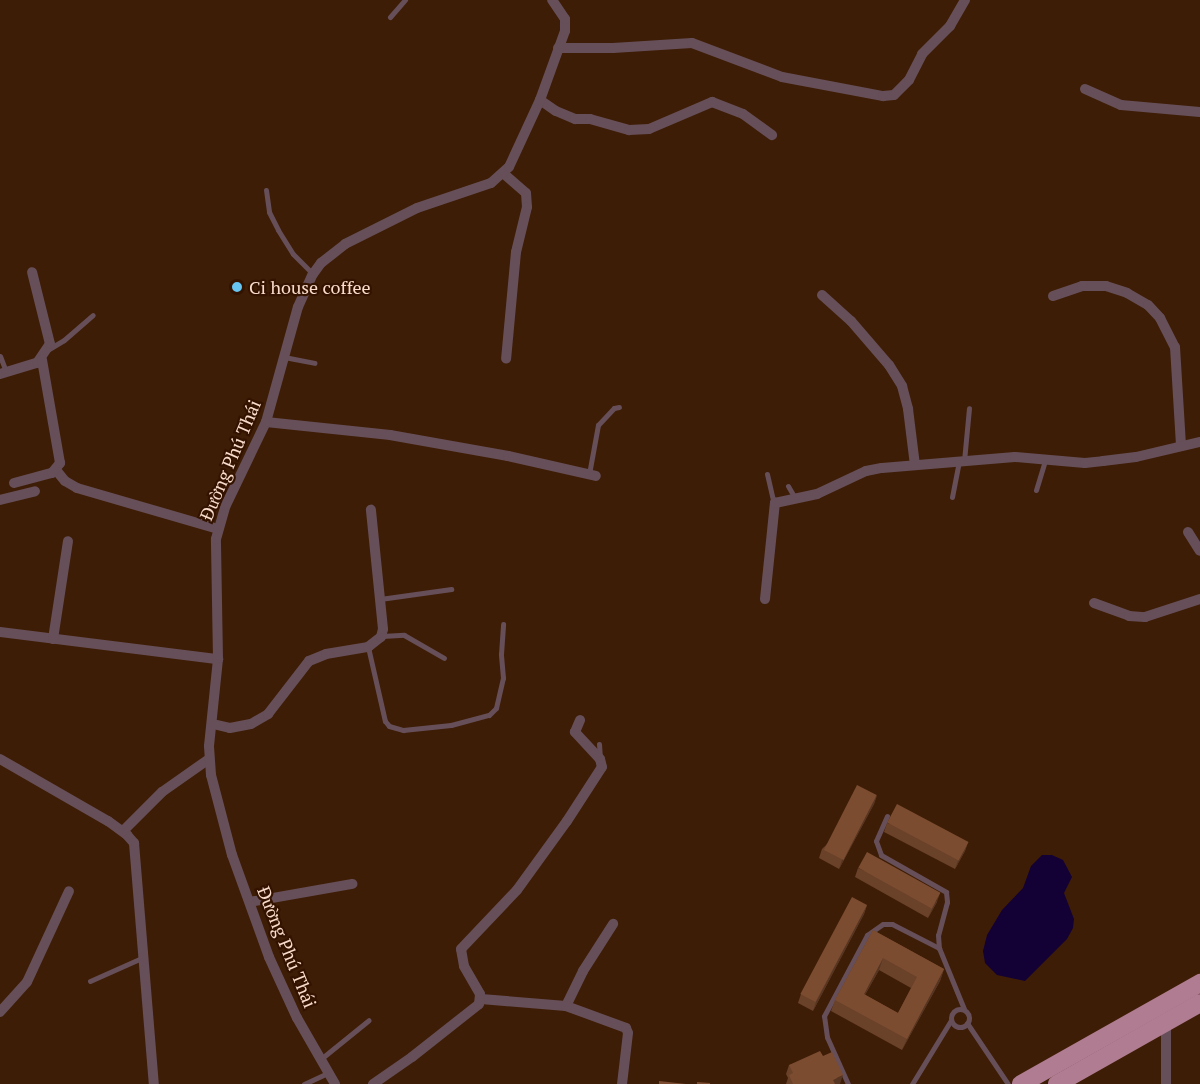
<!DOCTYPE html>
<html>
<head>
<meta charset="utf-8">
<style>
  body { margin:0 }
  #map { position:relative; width:1200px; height:1084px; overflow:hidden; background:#3e1d06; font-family:"PT Serif",serif }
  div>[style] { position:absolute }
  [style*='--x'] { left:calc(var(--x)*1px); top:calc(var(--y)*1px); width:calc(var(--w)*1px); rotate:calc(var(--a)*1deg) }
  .water>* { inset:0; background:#130034 }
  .service>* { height:5px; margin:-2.5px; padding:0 2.5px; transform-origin:2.5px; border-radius:2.5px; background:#664f58 }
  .service>.ring { margin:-2.5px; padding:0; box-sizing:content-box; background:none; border:5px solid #664f58; border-radius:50% }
  .minor>* { height:10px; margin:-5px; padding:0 5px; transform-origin:5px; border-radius:5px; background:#664f58 }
  .trunk>* { height:18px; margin:-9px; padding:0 9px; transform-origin:9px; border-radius:9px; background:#b07c92 }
  .wall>* { inset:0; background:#6a4129 }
  .shaded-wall>* { inset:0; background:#563522 }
  .building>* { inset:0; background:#7b4c30; transform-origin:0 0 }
  .dots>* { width:16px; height:16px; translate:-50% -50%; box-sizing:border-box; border:3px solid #331300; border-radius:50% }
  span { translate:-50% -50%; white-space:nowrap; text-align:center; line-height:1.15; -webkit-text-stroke:4.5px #331300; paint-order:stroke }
  .poi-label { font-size:18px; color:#f9dccc }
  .left { translate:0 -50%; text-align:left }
  .street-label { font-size:18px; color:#f9dccc }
</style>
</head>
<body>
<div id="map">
  <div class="water">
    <i style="clip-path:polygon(1042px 855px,1052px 855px,1063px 860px,1072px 877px,1064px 893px,1074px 919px,1073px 928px,1067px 939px,1025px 981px,997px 975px,985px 963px,983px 951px,987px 935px,1002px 910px,1023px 888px,1031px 866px)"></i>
  </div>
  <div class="service">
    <i style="--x:390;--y:17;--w:23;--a:-49"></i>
    <i style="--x:266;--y:190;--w:22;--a:82"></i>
    <i style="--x:269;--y:212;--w:20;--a:63"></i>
    <i style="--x:278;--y:230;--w:28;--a:58"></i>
    <i style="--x:293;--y:254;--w:28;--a:45"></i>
    <i style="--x:49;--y:349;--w:17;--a:-31"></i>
    <i style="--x:64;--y:340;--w:38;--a:-41"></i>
    <i style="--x:0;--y:356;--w:17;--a:69"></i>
    <i style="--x:284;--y:357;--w:31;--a:11"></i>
    <i style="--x:964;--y:461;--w:53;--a:-84.6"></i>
    <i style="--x:589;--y:474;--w:50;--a:-79.6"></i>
    <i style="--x:598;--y:425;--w:23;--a:-47"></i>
    <i style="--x:614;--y:408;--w:5;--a:-11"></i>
    <i style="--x:767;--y:474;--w:31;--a:77"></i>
    <i style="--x:788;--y:486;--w:14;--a:60"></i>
    <i style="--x:1036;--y:490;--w:31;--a:-73"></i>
    <i style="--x:952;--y:497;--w:36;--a:-79"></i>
    <i style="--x:380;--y:599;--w:72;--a:-8"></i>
    <i style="--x:382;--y:636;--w:22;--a:-3"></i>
    <i style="--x:404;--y:635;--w:46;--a:29.9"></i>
    <i style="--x:368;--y:647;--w:76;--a:77.1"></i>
    <i style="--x:385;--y:721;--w:6;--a:51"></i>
    <i style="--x:389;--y:726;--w:15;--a:16"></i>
    <i style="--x:403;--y:730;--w:48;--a:-5.9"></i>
    <i style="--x:451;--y:725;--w:39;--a:-15"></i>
    <i style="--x:489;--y:715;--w:10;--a:-45"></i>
    <i style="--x:496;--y:708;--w:31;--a:-77"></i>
    <i style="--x:503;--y:678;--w:24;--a:-95"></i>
    <i style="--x:501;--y:654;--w:30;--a:-86"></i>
    <i style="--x:599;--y:744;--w:14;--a:86"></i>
    <i style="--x:887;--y:816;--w:27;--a:114"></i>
    <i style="--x:876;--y:841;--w:15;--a:70"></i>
    <i style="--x:881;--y:855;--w:75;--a:29.6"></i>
    <i style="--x:946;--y:892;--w:10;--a:84"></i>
    <i style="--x:947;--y:902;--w:34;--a:105"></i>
    <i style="--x:938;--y:935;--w:13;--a:86"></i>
    <i style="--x:939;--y:948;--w:66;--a:67.7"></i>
    <i style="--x:90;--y:981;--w:59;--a:-24"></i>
    <i class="ring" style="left:951px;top:1009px;width:13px;height:13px"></i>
    <i style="--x:967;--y:1023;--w:73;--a:56.1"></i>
    <i style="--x:322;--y:1058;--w:60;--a:-39"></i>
    <i style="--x:304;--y:1084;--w:29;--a:-25"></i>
    <i style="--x:848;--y:1084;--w:51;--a:-114.1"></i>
    <i style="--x:827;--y:1037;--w:21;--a:-98"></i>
    <i style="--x:824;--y:1016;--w:92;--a:-62"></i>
    <i style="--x:867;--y:935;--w:19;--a:-35"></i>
    <i style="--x:883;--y:924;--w:9;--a:0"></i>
    <i style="--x:892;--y:924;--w:53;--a:27.1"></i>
    <i style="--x:912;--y:1084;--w:75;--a:-58.6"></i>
  </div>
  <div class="minor">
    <i style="--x:558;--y:48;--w:55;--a:0"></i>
    <i style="--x:613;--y:48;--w:79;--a:-3.6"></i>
    <i style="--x:692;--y:43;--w:96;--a:20.7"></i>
    <i style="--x:782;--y:77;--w:103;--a:10.7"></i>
    <i style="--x:883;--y:96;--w:11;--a:-5"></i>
    <i style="--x:894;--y:95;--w:21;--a:-45"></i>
    <i style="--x:909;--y:80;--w:29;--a:-63"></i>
    <i style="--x:922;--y:54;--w:40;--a:-45"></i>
    <i style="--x:950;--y:26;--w:30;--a:-60"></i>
    <i style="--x:1085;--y:89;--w:39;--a:24"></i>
    <i style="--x:1121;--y:105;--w:79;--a:5.1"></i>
    <i style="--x:540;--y:100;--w:19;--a:35"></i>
    <i style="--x:556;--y:111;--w:21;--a:23"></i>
    <i style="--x:575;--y:119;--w:15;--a:0"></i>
    <i style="--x:590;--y:119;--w:41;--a:15.8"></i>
    <i style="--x:629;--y:130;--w:20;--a:-3"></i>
    <i style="--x:649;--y:129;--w:69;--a:-23.2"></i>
    <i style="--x:712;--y:102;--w:33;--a:21"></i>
    <i style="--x:743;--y:114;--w:36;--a:36"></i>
    <i style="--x:503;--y:173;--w:30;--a:41"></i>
    <i style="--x:526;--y:193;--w:14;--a:86"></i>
    <i style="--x:527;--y:207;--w:46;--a:103.7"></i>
    <i style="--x:516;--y:252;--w:107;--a:95.3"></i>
    <i style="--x:822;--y:295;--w:39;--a:42"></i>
    <i style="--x:851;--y:321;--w:58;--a:49.2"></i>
    <i style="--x:889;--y:365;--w:25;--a:58"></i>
    <i style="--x:902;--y:386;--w:24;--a:75"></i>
    <i style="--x:908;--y:409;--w:56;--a:82.9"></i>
    <i style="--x:1053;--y:296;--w:31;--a:-19"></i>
    <i style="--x:1082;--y:286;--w:24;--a:0"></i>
    <i style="--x:1106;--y:286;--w:22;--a:18"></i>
    <i style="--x:1127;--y:293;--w:24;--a:30"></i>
    <i style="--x:1148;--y:305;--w:18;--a:47"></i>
    <i style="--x:1160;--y:318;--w:33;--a:63"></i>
    <i style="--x:1175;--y:347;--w:99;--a:86.5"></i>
    <i style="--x:0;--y:374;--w:39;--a:-17"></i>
    <i style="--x:37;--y:363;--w:23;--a:-56"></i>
    <i style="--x:50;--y:344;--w:74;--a:-104"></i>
    <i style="--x:266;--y:422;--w:125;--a:6"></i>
    <i style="--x:390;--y:435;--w:120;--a:10.1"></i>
    <i style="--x:508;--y:456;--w:90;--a:12.8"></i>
    <i style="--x:56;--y:470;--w:14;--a:51"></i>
    <i style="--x:65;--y:481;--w:14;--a:30"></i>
    <i style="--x:77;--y:488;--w:147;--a:16.2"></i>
    <i style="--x:14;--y:483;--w:39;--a:-15"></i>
    <i style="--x:52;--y:473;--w:13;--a:-51"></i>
    <i style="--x:60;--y:463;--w:105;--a:-99.9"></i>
    <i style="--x:0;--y:500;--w:36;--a:-14"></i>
    <i style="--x:1188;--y:532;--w:22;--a:58"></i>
    <i style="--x:765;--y:599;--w:97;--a:-84.1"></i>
    <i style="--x:775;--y:503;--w:43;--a:-12.1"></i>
    <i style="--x:817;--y:494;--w:54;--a:-25.1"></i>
    <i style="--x:866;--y:471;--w:16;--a:-11"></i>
    <i style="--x:882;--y:468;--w:133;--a:-4.7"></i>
    <i style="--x:1015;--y:457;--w:70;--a:4.9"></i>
    <i style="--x:1085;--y:463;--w:18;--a:-6"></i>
    <i style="--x:1103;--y:461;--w:33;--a:-7"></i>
    <i style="--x:1136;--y:457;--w:66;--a:-13.2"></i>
    <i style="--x:1094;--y:603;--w:37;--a:20"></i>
    <i style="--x:1129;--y:616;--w:16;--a:4"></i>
    <i style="--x:1145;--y:617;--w:58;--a:-18.1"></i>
    <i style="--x:0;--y:632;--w:220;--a:7.1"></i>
    <i style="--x:53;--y:639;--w:99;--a:-81.3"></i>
    <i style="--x:213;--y:724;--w:17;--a:13"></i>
    <i style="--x:230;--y:728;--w:21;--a:-11"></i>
    <i style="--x:251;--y:724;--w:20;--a:-30"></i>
    <i style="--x:268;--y:714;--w:67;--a:-52.3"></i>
    <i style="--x:309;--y:661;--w:18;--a:-22"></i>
    <i style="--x:326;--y:654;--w:43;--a:-9.5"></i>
    <i style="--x:368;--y:647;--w:16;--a:-38"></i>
    <i style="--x:381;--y:637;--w:8;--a:-76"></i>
    <i style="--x:383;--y:629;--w:120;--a:-95.8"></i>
    <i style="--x:0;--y:759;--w:125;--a:29.9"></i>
    <i style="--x:108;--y:821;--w:24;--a:36"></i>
    <i style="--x:127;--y:835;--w:11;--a:49"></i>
    <i style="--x:134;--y:843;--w:242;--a:85.3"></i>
    <i style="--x:123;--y:831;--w:55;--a:-45"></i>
    <i style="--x:162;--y:792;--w:57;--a:-35.1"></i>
    <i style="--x:250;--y:902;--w:104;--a:-10"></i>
    <i style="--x:481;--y:999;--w:85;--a:4.7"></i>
    <i style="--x:566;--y:1006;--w:39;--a:-64"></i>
    <i style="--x:583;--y:971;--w:56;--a:-57.4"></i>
    <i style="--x:566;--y:1006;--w:64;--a:20.1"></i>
    <i style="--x:626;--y:1028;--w:5;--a:68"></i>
    <i style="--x:628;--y:1033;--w:51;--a:96.7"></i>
    <i style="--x:0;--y:1012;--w:40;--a:-48"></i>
    <i style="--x:27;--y:982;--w:100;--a:-65.2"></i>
    <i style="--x:335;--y:1084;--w:76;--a:-119.9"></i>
    <i style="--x:297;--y:1018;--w:67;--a:-114.7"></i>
    <i style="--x:269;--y:957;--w:109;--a:-109.9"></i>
    <i style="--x:232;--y:855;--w:83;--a:-104.7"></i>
    <i style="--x:211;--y:775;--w:29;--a:-94"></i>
    <i style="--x:209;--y:746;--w:87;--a:-84.1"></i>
    <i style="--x:218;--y:659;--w:120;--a:-91"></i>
    <i style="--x:216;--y:539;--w:35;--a:-74"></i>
    <i style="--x:226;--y:505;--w:92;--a:-64.3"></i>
    <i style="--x:266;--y:422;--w:119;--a:-74.5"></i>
    <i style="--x:298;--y:307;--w:36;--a:-66"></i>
    <i style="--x:313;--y:274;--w:14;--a:-54"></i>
    <i style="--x:321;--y:263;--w:31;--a:-38"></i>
    <i style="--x:345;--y:244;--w:80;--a:-26.6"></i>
    <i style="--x:417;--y:208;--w:78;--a:-18.7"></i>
    <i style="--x:491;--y:183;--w:24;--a:-42"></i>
    <i style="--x:509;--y:167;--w:74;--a:-65.2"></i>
    <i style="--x:540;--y:100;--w:73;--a:-70.1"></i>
    <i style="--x:565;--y:31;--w:12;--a:-90"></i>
    <i style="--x:565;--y:19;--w:23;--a:-124"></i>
    <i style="--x:373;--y:1084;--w:47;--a:-34.7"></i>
    <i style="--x:412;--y:1057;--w:85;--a:-38.3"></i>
    <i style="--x:479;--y:1004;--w:10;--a:-84"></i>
    <i style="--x:480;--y:994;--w:32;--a:-120"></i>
    <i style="--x:464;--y:966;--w:17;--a:-100"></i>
    <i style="--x:461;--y:949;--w:81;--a:-46.5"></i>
    <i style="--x:517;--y:890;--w:85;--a:-54.1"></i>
    <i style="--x:567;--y:821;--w:64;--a:-57.1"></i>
    <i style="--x:602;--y:767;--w:8;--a:-104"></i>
    <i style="--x:600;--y:759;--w:37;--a:-133"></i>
    <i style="--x:575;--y:732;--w:13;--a:-67"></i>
    <i style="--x:1166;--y:1084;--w:62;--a:-90"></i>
  </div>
  <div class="trunk">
    <i style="--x:1021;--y:1084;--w:206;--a:-29.4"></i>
    <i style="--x:1057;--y:1084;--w:164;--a:-29.5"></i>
  </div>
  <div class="wall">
    <i style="clip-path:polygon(877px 795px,874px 804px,839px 869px,819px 858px,822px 849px)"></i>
    <i style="clip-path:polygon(887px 823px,968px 842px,965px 851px,955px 869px,884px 832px)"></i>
    <i style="clip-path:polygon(858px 868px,937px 902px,928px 918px,855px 877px)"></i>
    <i style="clip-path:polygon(867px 905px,864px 914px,813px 1011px,798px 1003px,801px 994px)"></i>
    <i style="clip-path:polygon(evenodd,873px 930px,944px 969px,940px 981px,902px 1050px,831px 1011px,835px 1000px,873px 930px,879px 970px,911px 988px,898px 1013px,865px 995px,879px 970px)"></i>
    <i style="clip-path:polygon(823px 1056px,840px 1084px,786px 1084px,788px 1078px,786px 1074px,789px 1065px)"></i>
  </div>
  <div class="shaded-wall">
    <i style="clip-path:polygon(877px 795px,874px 804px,839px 869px,842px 860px)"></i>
    <i style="clip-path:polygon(968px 842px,965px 851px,955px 869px,958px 861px)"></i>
    <i style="clip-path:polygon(940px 893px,937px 902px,928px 918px,932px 909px)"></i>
    <i style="clip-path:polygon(867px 905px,864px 914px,813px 1011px,816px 1002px)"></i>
    <i style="clip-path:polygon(883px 958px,879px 970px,859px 1005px,864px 994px)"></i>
    <i style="clip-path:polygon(944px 969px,940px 981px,902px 1050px,907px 1039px)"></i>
    <i style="clip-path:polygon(843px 1075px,840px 1084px,832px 1084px,833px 1080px)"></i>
  </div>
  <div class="building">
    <i style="left:857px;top:785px;width:22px;height:73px;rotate:27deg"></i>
    <i style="left:897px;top:804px;width:81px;height:21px;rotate:28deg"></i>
    <i style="left:867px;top:852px;width:84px;height:18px;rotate:29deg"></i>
    <i style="left:852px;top:897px;width:17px;height:110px;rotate:28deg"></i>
    <i style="clip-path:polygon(evenodd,873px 930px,944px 969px,907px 1039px,835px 1000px,873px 930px,883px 958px,917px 977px,898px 1013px,864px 994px,883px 958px)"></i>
    <i style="clip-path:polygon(820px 1051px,823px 1056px,832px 1052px,843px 1075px,833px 1080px,835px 1084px,793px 1084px,789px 1075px,793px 1073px,789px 1065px)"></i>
    <i style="clip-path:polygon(659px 1081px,686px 1084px,659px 1084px)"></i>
    <i style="clip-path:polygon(697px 1082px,710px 1083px,710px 1084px,697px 1084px)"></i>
  </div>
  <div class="dots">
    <i style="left:237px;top:287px;background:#68c4f0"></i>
  </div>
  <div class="poi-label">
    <span class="left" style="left:249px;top:287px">Ci house coffee</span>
  </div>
  <div class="street-label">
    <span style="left:230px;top:460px;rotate:-67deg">Đường Phú Thái</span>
    <span style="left:287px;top:947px;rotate:68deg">Đường Phú Thái</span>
  </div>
</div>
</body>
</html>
